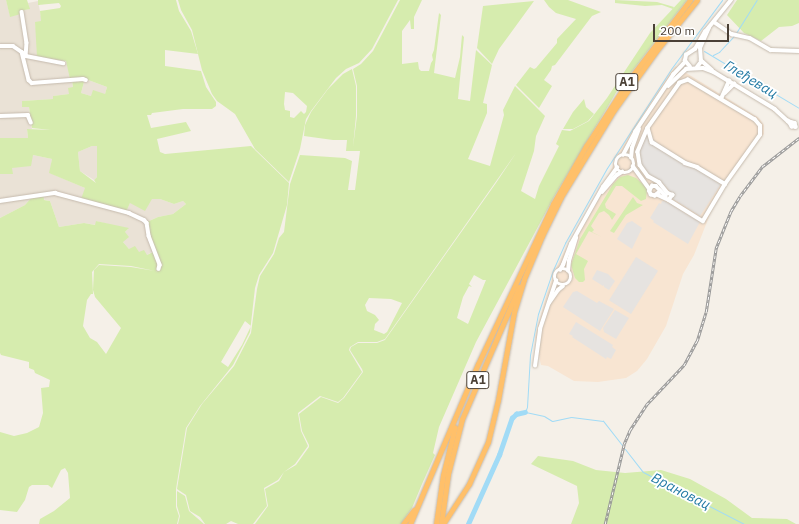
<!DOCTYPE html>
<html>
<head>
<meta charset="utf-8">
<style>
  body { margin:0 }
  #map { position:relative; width:799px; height:524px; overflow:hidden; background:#f5f0e8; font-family:"IBM Plex Sans",sans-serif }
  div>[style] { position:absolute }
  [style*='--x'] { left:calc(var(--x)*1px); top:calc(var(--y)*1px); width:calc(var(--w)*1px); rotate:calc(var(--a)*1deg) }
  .residential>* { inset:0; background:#eae2d6 }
  .commercial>* { inset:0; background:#f8e5d2 }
  .green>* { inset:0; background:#d6ecae }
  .parking>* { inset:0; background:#e6e3e0; transform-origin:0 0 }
  .stream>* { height:1px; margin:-0.5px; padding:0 0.5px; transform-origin:0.5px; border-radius:0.5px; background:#a1dbf6 }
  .river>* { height:4.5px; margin:-2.25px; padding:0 2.25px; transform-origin:2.25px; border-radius:2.25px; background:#a1dbf6 }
  .roads { filter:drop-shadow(0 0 1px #c5baad) drop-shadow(0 0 1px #c5baad) }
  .minor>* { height:3.5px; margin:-1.75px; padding:0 1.75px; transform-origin:1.75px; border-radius:1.75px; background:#fff }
  .minor>.ring { margin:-1.75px; padding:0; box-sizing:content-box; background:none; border:3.5px solid #fff; border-radius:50% }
  .highway>* { height:5px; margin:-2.5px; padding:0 2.5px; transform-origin:2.5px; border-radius:2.5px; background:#ffc06a }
  .rail>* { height:2.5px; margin-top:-1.25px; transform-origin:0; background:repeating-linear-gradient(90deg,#fff 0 3px,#989898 0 6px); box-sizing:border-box; border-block:1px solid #989898 }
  span { translate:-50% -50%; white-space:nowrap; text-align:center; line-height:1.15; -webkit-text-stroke:3.5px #fff; paint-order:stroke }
  .shield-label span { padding:1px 3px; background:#fff; border:1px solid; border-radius:3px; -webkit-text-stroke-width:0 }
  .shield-label { font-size:12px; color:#4a4036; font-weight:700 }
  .water-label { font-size:14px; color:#237aa4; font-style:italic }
  .scale { position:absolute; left:653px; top:24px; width:76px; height:18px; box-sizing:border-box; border:2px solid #4a4036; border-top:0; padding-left:5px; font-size:12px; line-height:14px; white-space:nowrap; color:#4a4036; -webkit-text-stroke:3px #fff; paint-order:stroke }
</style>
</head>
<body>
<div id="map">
  <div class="residential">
    <i style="clip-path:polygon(0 0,6px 0,10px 16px,21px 14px,20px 11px,29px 9px,28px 3px,38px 1px,42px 22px,35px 22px,37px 35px,83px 78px,107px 87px,105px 94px,91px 96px,81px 93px,84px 82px,72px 82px,73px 87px,69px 94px,53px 96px,53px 99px,22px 101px,29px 107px,32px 129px,27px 130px,28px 138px,0 138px)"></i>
    <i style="clip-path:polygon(92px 146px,97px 146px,97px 177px,94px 180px,80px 171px,78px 152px)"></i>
    <i style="clip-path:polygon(33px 155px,52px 159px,50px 173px,85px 188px,126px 211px,130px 203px,152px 199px,160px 199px,174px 204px,183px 201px,186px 204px,173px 214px,158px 217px,147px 222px,155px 250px,147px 255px,129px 249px,123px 242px,125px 232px,128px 229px,96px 221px,96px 225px,84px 223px,59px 227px,50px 201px,32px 197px,25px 205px,0 218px,0 174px,12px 174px,12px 168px)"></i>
  </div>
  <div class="commercial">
    <i style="clip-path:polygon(675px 66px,759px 118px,764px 125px,764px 134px,742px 161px,714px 204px,694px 255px,683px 274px,666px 326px,647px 359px,637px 371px,626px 378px,598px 382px,574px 381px,548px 366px,541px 365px,535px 337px,546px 296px,555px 270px,565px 250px,612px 168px,617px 154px)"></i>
  </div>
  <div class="green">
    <i style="clip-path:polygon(6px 0,27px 0,30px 9px,20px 11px,21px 14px,10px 17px)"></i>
    <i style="clip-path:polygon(evenodd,38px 0,176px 0,179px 11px,191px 31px,198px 54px,165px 50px,165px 66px,201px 71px,206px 87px,216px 102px,216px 106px,212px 109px,183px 109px,152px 113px,151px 115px,147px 115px,151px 128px,186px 122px,191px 131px,157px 139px,160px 152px,165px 154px,251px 146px,289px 183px,287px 205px,273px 253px,259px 275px,255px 288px,250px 332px,233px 365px,200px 406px,186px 428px,176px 489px,176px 507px,179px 516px,177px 524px,39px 524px,40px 519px,54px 511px,70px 498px,68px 473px,65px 468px,61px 470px,52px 488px,48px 485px,32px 485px,29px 487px,25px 500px,17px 512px,0 510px,0 432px,14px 436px,27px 433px,39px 427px,43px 413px,41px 388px,49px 387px,50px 380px,35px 373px,34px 370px,29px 368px,29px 362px,1px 355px,0 353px,0 218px,25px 205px,32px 197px,43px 194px,44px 200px,50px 201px,59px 227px,84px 223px,95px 225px,96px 221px,129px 228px,125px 232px,129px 237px,123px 242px,129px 249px,135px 246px,139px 252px,144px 250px,147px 255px,155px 251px,160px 267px,156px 272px,160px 269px,161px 267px,161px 264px,150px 236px,147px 222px,158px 217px,173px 214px,186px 204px,183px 201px,174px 204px,160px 199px,152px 199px,145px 211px,130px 203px,126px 212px,87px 201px,81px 199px,85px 188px,49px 173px,52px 159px,33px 155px,31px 166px,12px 168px,13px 174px,0 174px,0 138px,28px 138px,27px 129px,51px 130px,32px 128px,29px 107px,22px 107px,22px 101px,53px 99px,53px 96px,69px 94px,68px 88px,73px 87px,72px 81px,83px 80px,84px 82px,81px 93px,91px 96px,93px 90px,105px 94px,107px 87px,83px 78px,70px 79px,66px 61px,37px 57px,35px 22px,41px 21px,40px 11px,60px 8px,61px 6px,59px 3px,38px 5px,38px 0,92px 146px,97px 146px,97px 177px,94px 180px,96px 183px,80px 171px,78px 152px,92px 146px,38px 0,99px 264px,131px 266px,155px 271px,131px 267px,99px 265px,94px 270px,93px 290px,95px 297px,121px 328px,106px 354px,97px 342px,90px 338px,83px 326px,87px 300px,91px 294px,93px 294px,92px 272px,99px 264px,38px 0,245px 321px,251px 326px,242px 345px,228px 367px,221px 362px,245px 321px)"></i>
    <i style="clip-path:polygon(evenodd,178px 0,398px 0,372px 49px,359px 63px,346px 69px,336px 78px,311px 111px,306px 119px,300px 149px,289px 182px,255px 149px,235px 114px,217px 101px,212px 94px,202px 70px,192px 30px,181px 10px,178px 0,285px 92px,293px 93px,307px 106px,306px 112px,304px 114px,301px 111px,294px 118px,290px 117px,290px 111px,285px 110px,284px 104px,285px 92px)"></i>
    <i style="clip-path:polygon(evenodd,400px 0,422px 0,414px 17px,414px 29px,411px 29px,410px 20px,402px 31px,402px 64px,418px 62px,419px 69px,421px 71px,429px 71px,431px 63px,433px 60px,432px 55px,434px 50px,439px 13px,441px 15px,434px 73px,455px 78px,460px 57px,462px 35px,464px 37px,458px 99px,470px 101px,476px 50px,492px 65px,483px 103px,487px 104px,487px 113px,468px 159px,490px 166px,504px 115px,503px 110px,515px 86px,545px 116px,536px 136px,534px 151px,521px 191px,535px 199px,539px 186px,559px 146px,556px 144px,562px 130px,570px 131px,589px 121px,607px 98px,650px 33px,681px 0,687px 0,617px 91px,554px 197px,476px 342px,439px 427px,433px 453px,435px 455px,422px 484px,412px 508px,401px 524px,255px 524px,268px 506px,265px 489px,279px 481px,284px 472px,296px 465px,309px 447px,309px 445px,302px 431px,299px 414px,321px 397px,338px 403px,344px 398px,363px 372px,362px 369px,350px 350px,351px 347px,358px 343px,377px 343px,385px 340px,496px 183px,516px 153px,385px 339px,377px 342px,358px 342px,350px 347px,349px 350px,362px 372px,343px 398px,338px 402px,320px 396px,298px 413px,301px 431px,308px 446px,295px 464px,284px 472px,278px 480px,264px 488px,267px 506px,253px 524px,238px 524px,231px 521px,226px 524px,205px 524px,200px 517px,190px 511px,186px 495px,177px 489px,187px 428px,202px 404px,234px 366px,251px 333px,257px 289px,260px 276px,274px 254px,279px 238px,284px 232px,290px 184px,300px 155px,345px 158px,352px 161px,348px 190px,355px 190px,360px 151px,346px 151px,347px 140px,333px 140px,304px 136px,305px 125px,311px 112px,328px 89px,343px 74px,352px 69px,356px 86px,356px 116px,353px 147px,357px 116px,357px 86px,353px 69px,361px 64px,373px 51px,400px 0,474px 275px,483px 280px,486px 280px,468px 324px,457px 318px,463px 297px,469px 286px,472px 287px,469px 284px,474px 275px,400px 0,369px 298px,391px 299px,402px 303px,387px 332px,384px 334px,374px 330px,375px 324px,379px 320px,375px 315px,367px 311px,365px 305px,369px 298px)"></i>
    <i style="clip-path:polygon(544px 0,568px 0,601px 12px,592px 16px,555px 65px,552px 66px,551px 70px,544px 80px,552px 86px,539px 108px,516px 85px,530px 67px,534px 69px,536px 68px,557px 43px,557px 39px,576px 19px,556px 13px,549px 7px)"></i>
    <i style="clip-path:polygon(615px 0,657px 2px,674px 7px,673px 9px,662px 5px,645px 6px,615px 3px)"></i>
    <i style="clip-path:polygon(737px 0,799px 0,799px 23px,792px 26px,779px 27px,761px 41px,744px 33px,727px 15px)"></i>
    <i style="clip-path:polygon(534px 1px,499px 49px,492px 64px,477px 48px,483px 6px)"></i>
    <i style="clip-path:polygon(584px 99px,586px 107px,594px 114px,588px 121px,573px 129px,563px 129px,573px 112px)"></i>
    <i style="clip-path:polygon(628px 175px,636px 178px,645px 186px,647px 189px,646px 199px,641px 201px,622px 186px,616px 186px,605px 204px,606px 208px,616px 214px,612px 220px,609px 215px,604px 211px,599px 213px,591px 226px,594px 230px,592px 232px,602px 237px,589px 231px,576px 254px,588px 261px,584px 269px,585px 280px,583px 282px,579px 282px,575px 278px,571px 265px,580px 239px,613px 184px,620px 177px)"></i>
    <i style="clip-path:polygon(633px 197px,637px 203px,643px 205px,626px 215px,614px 233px,610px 231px)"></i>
    <i style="clip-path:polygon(538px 456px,573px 461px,596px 470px,625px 473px,661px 470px,690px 479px,726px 499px,752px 518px,787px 519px,796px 524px,571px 524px,579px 503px,577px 486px,531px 464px)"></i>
    <i style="clip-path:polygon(177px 491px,185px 496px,189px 511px,204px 524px,178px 524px,180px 516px,177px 506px)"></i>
  </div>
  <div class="parking">
    <i style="clip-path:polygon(646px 136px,651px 137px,656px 142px,721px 184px,700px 216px,670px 197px,672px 194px,664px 185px,651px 176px,641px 165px,639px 152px)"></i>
    <i style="clip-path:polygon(662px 201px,665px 201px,700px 222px,688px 244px,653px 222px,654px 221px,650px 218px,659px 203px,661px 204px)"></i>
    <i style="clip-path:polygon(632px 221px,642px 228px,632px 249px,617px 239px,627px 223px)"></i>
    <i style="left:636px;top:257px;width:26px;height:51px;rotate:32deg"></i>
    <i style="clip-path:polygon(597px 270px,608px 274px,615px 281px,609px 290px,604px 287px,604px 285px,603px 286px,592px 279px)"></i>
    <i style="clip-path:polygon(577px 291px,597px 303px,599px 301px,614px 309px,600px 331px,563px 307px,573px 292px)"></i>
    <i style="clip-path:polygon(615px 310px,629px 318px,616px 339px,604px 332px,603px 328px)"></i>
    <i style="clip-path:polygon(576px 322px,613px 345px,612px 347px,616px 350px,611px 359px,607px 357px,606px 359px,572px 337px,573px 336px,569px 334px)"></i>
  </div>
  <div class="stream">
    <i style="--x:736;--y:33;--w:39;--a:-58"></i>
    <i style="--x:704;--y:51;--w:111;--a:31"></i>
    <i style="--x:713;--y:55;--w:7;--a:-27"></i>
    <i style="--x:719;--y:52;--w:22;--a:-47"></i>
    <i style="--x:622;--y:445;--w:31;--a:-128"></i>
    <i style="--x:603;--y:421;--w:32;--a:-173"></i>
    <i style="--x:571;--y:417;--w:19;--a:168"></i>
    <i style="--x:552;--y:421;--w:9;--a:-148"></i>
    <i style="--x:544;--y:416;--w:19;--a:-168"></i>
    <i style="--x:525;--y:412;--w:5;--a:-68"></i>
    <i style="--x:527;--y:407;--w:52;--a:-86.7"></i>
    <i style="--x:530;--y:355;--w:42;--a:-79"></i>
    <i style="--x:538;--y:314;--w:46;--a:-71.2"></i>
    <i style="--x:553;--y:270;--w:30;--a:-66"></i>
    <i style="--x:565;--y:243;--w:86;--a:-60.8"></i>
    <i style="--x:607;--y:168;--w:118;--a:-57.1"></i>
    <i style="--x:671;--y:69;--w:86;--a:-53.5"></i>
    <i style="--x:625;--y:449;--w:29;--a:52"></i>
    <i style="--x:643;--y:472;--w:114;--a:27.2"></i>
  </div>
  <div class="river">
    <i style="--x:468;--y:524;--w:76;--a:-65.8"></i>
    <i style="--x:499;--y:455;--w:39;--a:-71"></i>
    <i style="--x:512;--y:418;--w:6;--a:-45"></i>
    <i style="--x:516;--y:414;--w:9;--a:-13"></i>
  </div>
  <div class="roads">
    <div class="minor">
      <i style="--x:22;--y:12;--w:31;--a:81"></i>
      <i style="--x:27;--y:43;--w:13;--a:94"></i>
      <i style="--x:26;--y:56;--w:4;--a:-146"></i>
      <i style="--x:714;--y:22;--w:22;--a:34"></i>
      <i style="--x:732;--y:34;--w:18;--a:13"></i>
      <i style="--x:750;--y:38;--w:24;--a:30"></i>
      <i style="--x:771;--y:50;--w:28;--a:2"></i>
      <i style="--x:0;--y:46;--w:13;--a:0"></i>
      <i style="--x:13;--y:46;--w:11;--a:34"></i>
      <i style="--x:22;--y:52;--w:29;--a:76"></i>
      <i style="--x:29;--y:80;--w:4;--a:45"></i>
      <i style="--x:32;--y:83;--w:51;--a:-4.5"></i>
      <i style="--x:83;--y:79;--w:3;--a:18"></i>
      <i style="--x:26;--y:56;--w:38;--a:11"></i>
      <i style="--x:701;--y:60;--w:15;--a:42"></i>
      <i style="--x:690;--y:67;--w:8;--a:-130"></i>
      <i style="--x:685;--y:61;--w:6;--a:-81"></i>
      <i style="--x:686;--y:55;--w:11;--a:-34"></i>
      <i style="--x:695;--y:49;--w:20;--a:-60"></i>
      <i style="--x:705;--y:32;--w:41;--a:-50.9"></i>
      <i style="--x:697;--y:67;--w:6;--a:-51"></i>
      <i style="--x:701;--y:62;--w:14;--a:-94"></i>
      <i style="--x:700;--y:48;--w:22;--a:-66"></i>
      <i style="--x:668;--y:86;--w:25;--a:-43"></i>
      <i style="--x:686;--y:69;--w:17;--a:-3"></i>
      <i style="--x:703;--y:68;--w:12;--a:20"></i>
      <i style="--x:714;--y:72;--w:71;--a:31.2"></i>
      <i style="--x:775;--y:109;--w:18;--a:43"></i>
      <i style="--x:725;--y:93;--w:13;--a:-45"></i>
      <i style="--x:721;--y:99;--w:20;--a:-66"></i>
      <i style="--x:0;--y:116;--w:28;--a:-2"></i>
      <i style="--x:28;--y:115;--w:8;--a:67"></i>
      <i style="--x:788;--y:121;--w:7;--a:16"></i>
      <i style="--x:795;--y:123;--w:4;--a:76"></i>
      <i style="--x:796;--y:127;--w:4;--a:180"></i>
      <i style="--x:792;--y:127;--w:7;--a:-124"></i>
      <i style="--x:648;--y:128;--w:15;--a:74"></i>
      <i style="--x:652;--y:142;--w:39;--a:32"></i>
      <i style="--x:685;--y:163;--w:13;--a:18"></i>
      <i style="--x:697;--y:167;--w:33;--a:31"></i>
      <i style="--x:623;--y:155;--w:26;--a:-62"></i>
      <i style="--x:635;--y:132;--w:69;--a:-56.3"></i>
      <i style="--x:673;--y:75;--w:18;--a:-47"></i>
      <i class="ring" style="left:616px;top:155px;width:14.5px;height:14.5px"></i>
      <i style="--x:631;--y:158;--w:10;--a:-84"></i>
      <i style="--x:632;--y:148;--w:20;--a:-70"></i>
      <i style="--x:633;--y:166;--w:29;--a:54"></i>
      <i style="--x:602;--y:192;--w:23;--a:-49"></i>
      <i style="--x:617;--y:175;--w:6;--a:-31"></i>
      <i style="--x:660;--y:192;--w:6;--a:141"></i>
      <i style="--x:655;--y:196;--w:4;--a:-166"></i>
      <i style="--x:651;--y:195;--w:4;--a:-117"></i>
      <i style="--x:649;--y:191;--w:6;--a:-59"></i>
      <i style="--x:652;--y:186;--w:4;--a:0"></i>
      <i style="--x:656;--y:186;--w:14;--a:45"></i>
      <i style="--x:658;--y:195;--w:12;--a:24"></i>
      <i style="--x:669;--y:200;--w:40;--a:32"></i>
      <i style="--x:703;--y:221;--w:43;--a:-59.3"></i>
      <i style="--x:725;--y:184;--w:60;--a:-54.5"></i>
      <i style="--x:760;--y:135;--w:9;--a:-90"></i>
      <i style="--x:760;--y:126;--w:8;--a:-130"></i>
      <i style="--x:755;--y:120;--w:78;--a:-149.2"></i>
      <i style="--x:688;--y:80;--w:9;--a:159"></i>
      <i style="--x:680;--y:83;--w:55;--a:125.4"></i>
      <i style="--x:648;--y:128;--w:26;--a:113"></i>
      <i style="--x:638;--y:152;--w:13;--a:81"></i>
      <i style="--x:640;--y:165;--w:14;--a:54"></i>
      <i style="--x:648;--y:176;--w:13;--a:29"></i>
      <i style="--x:659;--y:182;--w:14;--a:51"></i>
      <i style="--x:668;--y:193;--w:5;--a:22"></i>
      <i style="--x:673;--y:195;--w:6;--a:129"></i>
      <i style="--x:0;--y:201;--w:56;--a:-8.3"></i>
      <i style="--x:55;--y:193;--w:77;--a:15.1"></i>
      <i style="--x:129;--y:213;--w:17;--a:25"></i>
      <i style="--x:144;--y:220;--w:4;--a:45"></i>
      <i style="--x:147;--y:223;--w:13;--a:81"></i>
      <i style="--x:149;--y:236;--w:31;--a:69"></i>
      <i style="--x:160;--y:265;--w:4;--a:104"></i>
      <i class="ring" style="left:555px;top:269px;width:12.5px;height:12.5px"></i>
      <i style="--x:560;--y:270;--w:6;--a:-59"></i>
      <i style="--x:563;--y:265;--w:22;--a:-69"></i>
      <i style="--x:571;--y:244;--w:65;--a:-60.7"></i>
      <i style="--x:603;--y:187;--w:24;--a:-54"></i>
      <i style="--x:568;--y:271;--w:10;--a:-84"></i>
      <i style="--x:569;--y:261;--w:24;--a:-73"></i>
      <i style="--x:549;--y:303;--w:16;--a:-55"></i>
      <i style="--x:558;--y:290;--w:6;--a:-39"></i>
      <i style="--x:535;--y:366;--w:37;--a:-82"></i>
      <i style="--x:540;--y:329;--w:51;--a:-71.6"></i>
    </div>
    <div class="highway">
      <i style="--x:403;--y:524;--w:18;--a:-52"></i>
      <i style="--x:410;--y:524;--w:174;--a:-67"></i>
      <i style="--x:478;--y:364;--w:177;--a:-64.9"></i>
      <i style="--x:553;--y:204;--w:67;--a:-60.4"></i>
      <i style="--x:586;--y:146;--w:77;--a:-57.1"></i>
      <i style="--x:628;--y:81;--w:102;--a:-52.6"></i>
      <i style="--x:436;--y:524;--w:49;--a:-81.9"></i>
      <i style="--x:443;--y:475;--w:49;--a:-76"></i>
      <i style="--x:441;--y:524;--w:50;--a:-82"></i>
      <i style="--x:448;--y:474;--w:57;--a:-75.7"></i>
      <i style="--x:462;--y:419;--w:144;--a:-66.6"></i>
      <i style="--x:443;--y:524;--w:48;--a:-57"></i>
      <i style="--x:469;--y:484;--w:46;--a:-65.7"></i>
      <i style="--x:488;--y:442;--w:43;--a:-76.6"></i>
      <i style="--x:498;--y:400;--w:89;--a:-79.7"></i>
      <i style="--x:514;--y:312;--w:34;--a:-73"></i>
      <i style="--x:524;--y:279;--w:47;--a:-67.3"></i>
      <i style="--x:542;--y:236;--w:43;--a:-64"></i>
      <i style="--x:561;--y:197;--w:102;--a:-58.7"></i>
      <i style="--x:614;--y:110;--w:74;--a:-54.4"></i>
      <i style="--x:657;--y:50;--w:64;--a:-51.3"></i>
    </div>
  </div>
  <div class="rail">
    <i style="--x:605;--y:524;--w:82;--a:-76.6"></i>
    <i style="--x:624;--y:444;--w:15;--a:-67"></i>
    <i style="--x:630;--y:430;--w:30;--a:-57"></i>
    <i style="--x:646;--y:405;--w:55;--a:-46.5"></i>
    <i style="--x:684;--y:365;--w:27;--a:-62"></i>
    <i style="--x:697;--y:341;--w:30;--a:-73"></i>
    <i style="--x:706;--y:312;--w:65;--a:-81.1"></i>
    <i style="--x:716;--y:248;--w:40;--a:-68"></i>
    <i style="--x:731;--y:211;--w:17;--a:-59"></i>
    <i style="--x:740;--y:196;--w:38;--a:-53"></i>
    <i style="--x:763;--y:166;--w:46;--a:-37.9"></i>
  </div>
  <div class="shield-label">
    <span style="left:627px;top:82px">A1</span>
    <span style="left:478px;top:380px">A1</span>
  </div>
  <div class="water-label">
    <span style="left:751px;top:79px;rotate:31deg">Глеђевац</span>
    <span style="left:681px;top:491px;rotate:27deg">Врановац</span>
  </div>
  <div class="scale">200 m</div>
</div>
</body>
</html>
